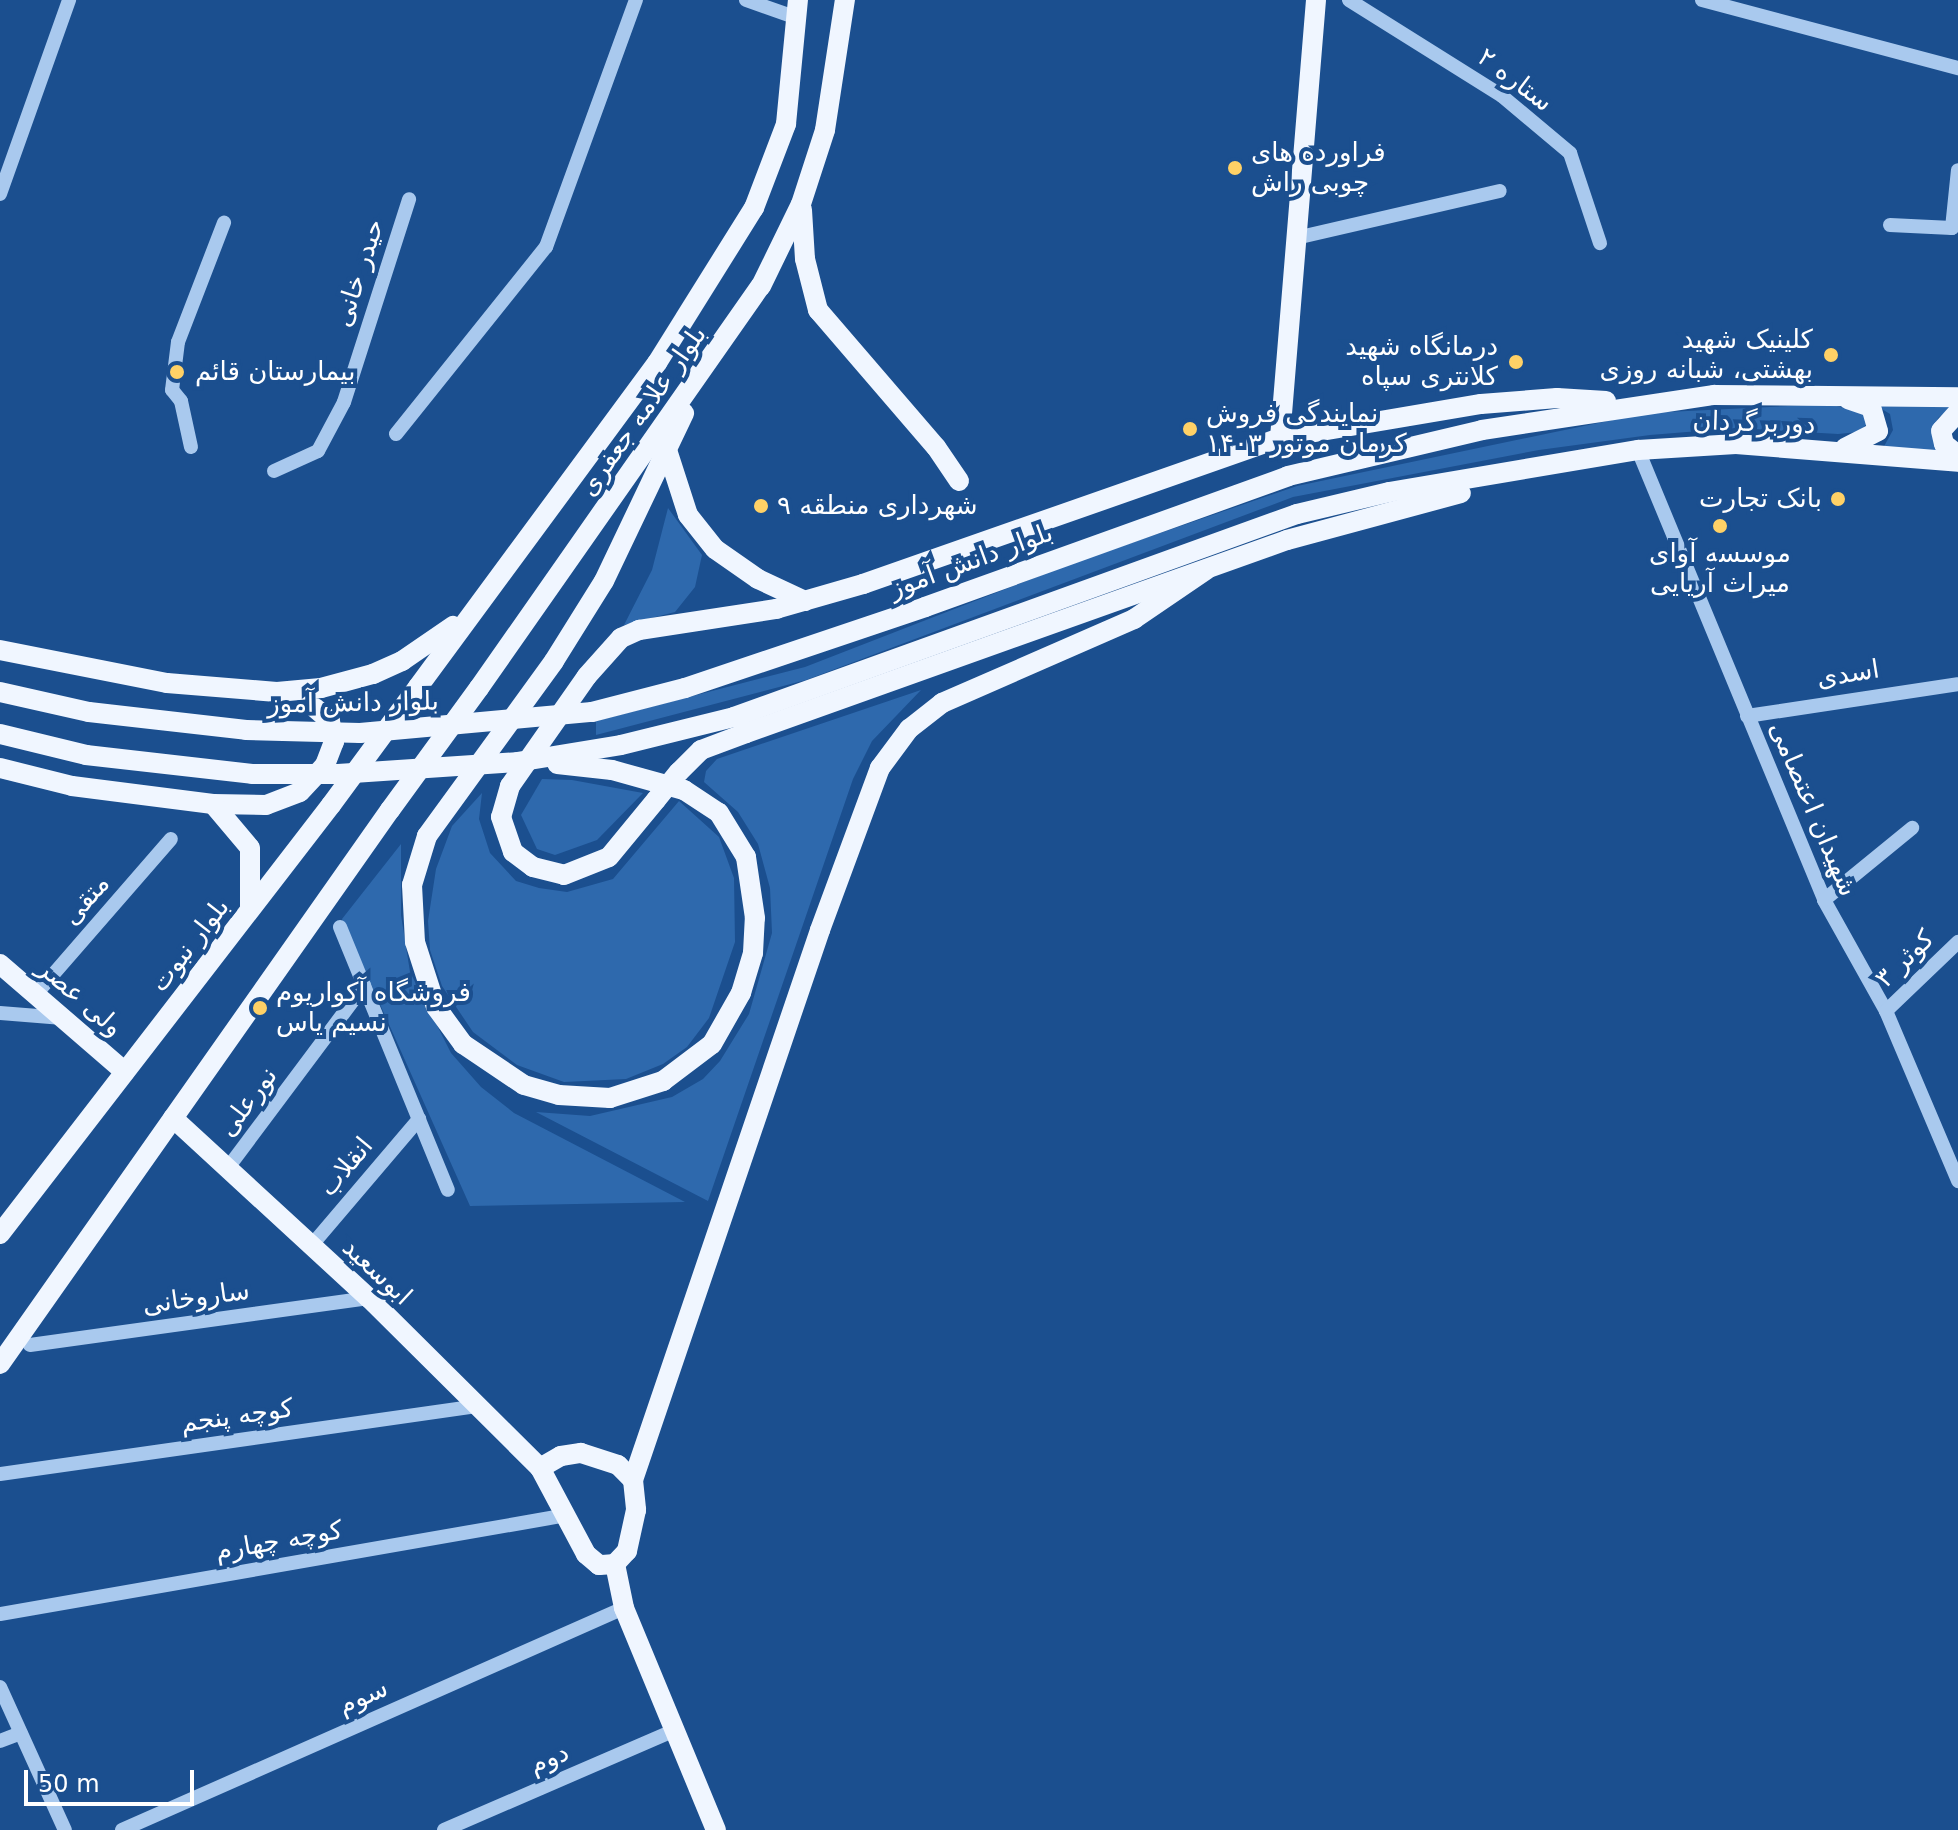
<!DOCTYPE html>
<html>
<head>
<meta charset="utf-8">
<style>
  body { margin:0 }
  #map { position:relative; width:1958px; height:1830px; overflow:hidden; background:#1b4f8f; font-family:"DejaVu Sans","Noto Naskh Arabic",sans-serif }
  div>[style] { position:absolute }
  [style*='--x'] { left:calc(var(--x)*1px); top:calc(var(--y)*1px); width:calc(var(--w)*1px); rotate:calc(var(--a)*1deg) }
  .green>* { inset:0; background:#2e69ad }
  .minor>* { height:14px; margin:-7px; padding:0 7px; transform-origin:7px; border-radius:7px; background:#a9c9ee }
  .major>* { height:20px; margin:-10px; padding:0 10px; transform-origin:10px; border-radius:10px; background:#f0f6ff }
  .major-bridge>* { height:20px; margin:-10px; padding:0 10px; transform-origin:10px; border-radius:10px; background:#f0f6ff }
  .dots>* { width:22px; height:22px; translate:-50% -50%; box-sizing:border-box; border:4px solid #1b4f8f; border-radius:50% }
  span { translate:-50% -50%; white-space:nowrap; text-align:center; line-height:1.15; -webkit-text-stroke:8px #1b4f8f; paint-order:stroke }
  .street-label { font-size:26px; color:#fff }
  .poi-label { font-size:26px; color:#fff }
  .left { translate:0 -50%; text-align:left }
  .right { translate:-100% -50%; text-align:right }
  .scale { position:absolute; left:24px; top:1770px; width:170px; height:36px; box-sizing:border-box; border:4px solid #fff; border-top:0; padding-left:10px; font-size:24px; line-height:28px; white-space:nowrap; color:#fff; -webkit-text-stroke:6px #1b4f8f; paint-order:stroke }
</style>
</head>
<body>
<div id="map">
  <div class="green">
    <i style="clip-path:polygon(1864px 398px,1955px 404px,1938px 418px,1935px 427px,1949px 457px,1882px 450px,1893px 430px,1890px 414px)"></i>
    <i style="clip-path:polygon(1829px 404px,1863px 413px,1867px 424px,1858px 432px,1838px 434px,1736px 428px,1650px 435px,1539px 450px,1293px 497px,806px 680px,596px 735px,596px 721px,805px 667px,1073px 563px,1297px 486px,1646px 413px)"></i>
    <i style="clip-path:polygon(668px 508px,702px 555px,695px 587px,675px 612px,624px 625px,652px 570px)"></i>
    <i style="clip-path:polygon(921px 690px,872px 741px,853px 779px,708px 1201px,536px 1112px,590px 1116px,672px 1097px,703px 1079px,720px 1061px,749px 1014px,772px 933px,770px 888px,758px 844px,738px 812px,704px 782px,706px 771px,717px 759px)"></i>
    <i style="clip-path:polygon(542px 779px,572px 780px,643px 793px,597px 840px,555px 855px,537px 849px,521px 815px)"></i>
    <i style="clip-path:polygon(482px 793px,479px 819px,490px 853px,516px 881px,539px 888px,567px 892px,613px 879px,679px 801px,719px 837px,734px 878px,735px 942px,709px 1018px,687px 1047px,663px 1064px,626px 1079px,564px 1082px,517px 1065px,473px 1032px,442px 986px,430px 950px,428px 921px,436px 869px,452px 826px)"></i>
    <i style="clip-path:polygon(401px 844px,401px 915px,410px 972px,451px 1053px,481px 1087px,514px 1113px,685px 1202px,470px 1206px,342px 919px)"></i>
  </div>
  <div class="minor">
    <i style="--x:746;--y:0;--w:54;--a:19.4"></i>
    <i style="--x:1349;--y:0;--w:181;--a:32.1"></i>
    <i style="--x:1502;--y:96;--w:89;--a:40"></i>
    <i style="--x:1570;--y:153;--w:95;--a:71.6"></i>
    <i style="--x:1702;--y:0;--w:265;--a:14.9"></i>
    <i style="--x:0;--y:194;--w:206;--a:-70.4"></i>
    <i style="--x:1890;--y:225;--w:62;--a:2.8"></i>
    <i style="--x:1952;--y:228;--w:58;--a:-84.1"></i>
    <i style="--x:1296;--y:238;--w:209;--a:-13"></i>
    <i style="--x:396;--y:434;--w:240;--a:-51.3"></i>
    <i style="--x:546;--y:247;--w:263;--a:-70"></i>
    <i style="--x:191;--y:447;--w:47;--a:-102.3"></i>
    <i style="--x:181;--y:401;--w:14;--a:-129"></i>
    <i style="--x:172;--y:390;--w:48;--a:-82.9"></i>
    <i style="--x:178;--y:342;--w:128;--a:-68.9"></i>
    <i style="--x:1638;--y:450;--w:487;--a:67.5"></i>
    <i style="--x:1824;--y:900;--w:127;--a:60.8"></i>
    <i style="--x:1886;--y:1011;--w:185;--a:67"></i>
    <i style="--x:274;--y:471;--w:48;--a:-24.4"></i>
    <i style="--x:318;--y:451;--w:55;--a:-62"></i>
    <i style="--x:344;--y:402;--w:213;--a:-72.2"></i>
    <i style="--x:1747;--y:716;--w:213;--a:-8.6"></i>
    <i style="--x:1824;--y:900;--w:114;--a:-39.3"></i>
    <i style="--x:340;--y:927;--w:284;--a:67.7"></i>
    <i style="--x:37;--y:993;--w:204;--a:-49"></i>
    <i style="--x:1886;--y:1011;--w:100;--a:-43.8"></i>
    <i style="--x:0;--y:1013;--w:63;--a:4.5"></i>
    <i style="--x:227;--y:1169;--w:229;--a:-53.2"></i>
    <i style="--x:311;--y:1246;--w:167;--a:-49.6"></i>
    <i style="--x:30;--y:1345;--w:342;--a:-7.9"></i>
    <i style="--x:0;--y:1474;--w:485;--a:-8.1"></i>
    <i style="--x:0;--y:1614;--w:576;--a:-9.9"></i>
    <i style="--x:0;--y:1687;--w:157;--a:65.6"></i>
    <i style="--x:0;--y:1741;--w:22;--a:-21"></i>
    <i style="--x:122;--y:1830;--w:549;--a:-23.86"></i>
    <i style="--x:444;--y:1830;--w:249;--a:-23.4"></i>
  </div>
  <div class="major">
    <i style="--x:802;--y:210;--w:49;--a:86.5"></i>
    <i style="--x:805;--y:259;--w:53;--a:75.7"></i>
    <i style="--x:818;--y:310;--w:181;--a:49.3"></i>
    <i style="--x:936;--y:447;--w:41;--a:55.9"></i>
    <i style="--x:1958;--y:412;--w:25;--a:132"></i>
    <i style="--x:1941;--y:431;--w:13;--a:77"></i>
    <i style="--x:1944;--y:444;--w:18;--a:38"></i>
    <i style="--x:1280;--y:438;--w:439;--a:-85.3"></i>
    <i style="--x:1845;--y:448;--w:37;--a:-27"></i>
    <i style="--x:1878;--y:431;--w:25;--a:-106"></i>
    <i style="--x:1871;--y:407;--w:24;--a:-161"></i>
    <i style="--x:668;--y:453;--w:65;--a:72.1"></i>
    <i style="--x:688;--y:515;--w:43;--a:51.5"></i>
    <i style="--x:715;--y:549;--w:52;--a:34.9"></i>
    <i style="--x:758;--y:579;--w:52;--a:25.1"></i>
    <i style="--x:0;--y:650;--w:170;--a:11.2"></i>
    <i style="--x:167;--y:683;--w:110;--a:4.7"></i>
    <i style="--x:277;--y:692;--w:44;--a:-5.2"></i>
    <i style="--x:321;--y:688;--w:54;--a:-15.1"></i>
    <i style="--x:373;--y:674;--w:32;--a:-24"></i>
    <i style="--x:402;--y:661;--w:62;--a:-34.5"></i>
    <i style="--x:554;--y:661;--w:94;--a:-58"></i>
    <i style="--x:604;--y:581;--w:186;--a:-64.5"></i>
    <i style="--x:587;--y:676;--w:51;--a:-48.2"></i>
    <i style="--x:621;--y:638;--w:20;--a:-24"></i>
    <i style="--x:639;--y:630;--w:139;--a:-8.7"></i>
    <i style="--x:776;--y:609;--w:91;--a:-16"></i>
    <i style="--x:863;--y:584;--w:442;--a:-19.3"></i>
    <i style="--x:1280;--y:438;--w:204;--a:-9.6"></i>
    <i style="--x:1481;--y:404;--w:76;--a:-4.5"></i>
    <i style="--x:1557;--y:398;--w:49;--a:3.5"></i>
    <i style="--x:418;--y:687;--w:403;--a:-53.6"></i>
    <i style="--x:657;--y:363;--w:183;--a:-58"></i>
    <i style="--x:754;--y:208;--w:90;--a:-69.1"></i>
    <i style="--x:786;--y:124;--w:125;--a:-84.5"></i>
    <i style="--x:479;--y:688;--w:491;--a:-55"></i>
    <i style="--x:761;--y:286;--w:91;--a:-64"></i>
    <i style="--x:801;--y:204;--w:78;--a:-72"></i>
    <i style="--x:825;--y:130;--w:132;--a:-81.3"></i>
    <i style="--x:0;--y:692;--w:91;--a:12.7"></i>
    <i style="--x:89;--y:712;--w:158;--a:6.5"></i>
    <i style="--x:246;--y:730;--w:114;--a:1.5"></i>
    <i style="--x:360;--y:733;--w:233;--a:-5.2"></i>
    <i style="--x:592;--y:712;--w:96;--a:-14.5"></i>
    <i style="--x:685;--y:688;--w:253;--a:-18.6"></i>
    <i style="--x:925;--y:607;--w:386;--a:-19.8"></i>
    <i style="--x:1288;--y:476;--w:199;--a:-13.3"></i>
    <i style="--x:1482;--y:430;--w:235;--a:-8.6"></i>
    <i style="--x:1714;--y:395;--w:244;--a:0.5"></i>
    <i style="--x:0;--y:734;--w:89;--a:13.7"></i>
    <i style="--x:86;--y:755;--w:167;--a:6.5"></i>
    <i style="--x:252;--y:774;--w:86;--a:0"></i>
    <i style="--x:338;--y:774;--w:179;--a:-3.8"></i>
    <i style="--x:517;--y:762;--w:105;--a:-9.3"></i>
    <i style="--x:621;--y:745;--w:116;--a:-13.9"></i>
    <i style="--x:734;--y:717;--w:598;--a:-19.83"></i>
    <i style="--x:1297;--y:514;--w:95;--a:-13.4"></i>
    <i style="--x:1389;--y:492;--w:253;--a:-9.6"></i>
    <i style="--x:1638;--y:450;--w:98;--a:-3.5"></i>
    <i style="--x:1736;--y:444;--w:223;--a:4.6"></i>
    <i style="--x:0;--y:768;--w:74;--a:14"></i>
    <i style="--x:72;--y:786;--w:142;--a:7.3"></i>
    <i style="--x:213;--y:804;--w:53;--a:1.1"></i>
    <i style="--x:266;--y:805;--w:36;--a:-21"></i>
    <i style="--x:679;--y:772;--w:31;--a:-45"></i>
    <i style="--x:701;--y:750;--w:48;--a:-20.7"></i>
    <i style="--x:746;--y:733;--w:574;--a:-19.63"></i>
    <i style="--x:1287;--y:540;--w:180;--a:-15.1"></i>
    <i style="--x:510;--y:786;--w:32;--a:106"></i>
    <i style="--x:501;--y:817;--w:37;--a:71"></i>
    <i style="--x:513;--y:852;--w:25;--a:37"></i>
    <i style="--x:533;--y:867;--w:32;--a:14"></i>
    <i style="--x:564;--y:875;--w:48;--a:-21.8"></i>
    <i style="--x:609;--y:857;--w:74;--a:-50.5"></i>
    <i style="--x:213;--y:804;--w:57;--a:49.9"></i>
    <i style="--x:250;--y:848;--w:61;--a:90"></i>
    <i style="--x:427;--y:836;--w:51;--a:107"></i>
    <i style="--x:412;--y:885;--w:57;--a:87"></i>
    <i style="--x:415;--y:942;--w:68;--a:72.1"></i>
    <i style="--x:436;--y:1007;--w:46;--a:53.9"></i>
    <i style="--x:463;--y:1044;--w:73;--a:33.9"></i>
    <i style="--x:524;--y:1085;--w:36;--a:16"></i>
    <i style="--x:559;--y:1095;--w:51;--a:3.4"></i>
    <i style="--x:610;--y:1098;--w:56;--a:-17.8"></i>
    <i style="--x:663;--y:1081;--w:61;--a:-37.1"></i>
    <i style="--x:712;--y:1044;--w:59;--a:-60.4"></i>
    <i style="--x:741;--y:993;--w:42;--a:-73.3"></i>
    <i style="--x:753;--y:953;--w:35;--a:-87"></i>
    <i style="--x:755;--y:918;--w:62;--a:-98.4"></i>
    <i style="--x:746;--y:857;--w:52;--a:-121.5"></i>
    <i style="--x:719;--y:813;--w:42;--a:-146.7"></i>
    <i style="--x:684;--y:790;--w:75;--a:-164.5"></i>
    <i style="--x:612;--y:770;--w:55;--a:-173.8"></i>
    <i style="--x:0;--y:964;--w:165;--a:40.8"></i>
    <i style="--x:173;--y:1118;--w:266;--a:42.6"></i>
    <i style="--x:369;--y:1298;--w:241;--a:44.8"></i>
    <i style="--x:0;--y:1234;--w:542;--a:-52.35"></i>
    <i style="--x:0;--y:1364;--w:678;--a:-54.86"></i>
    <i style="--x:581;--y:1453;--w:39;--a:18"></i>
    <i style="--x:618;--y:1465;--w:21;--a:45"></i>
    <i style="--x:633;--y:1480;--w:30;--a:84"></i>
    <i style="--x:636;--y:1510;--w:42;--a:102.4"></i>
    <i style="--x:627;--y:1551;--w:18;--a:133"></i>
    <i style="--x:615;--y:1564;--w:16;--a:176"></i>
    <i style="--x:599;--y:1565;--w:17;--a:-140"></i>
    <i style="--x:586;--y:1554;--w:98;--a:-118.1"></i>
    <i style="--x:540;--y:1468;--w:24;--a:-30"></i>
    <i style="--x:561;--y:1456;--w:20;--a:-9"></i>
    <i style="--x:633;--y:1480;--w:581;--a:-71.22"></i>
    <i style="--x:820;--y:930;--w:173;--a:-69.7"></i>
    <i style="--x:880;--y:768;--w:49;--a:-53.4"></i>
    <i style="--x:909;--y:729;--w:42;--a:-38.2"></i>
    <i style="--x:942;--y:703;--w:210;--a:-23.6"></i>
    <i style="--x:1134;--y:619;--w:87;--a:-34.2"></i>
    <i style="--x:615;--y:1564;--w:45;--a:78.4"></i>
    <i style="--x:624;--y:1608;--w:240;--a:67.5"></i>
  </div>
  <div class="major-bridge">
    <i style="--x:510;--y:786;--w:134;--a:-55"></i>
    <i style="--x:300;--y:792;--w:37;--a:-47"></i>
    <i style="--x:325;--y:765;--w:25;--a:-69"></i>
    <i style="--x:334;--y:742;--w:21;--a:-101"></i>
    <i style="--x:330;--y:721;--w:20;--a:-139"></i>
    <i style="--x:656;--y:800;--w:36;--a:-51"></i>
    <i style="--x:331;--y:805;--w:147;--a:-53.6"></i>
    <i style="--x:390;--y:810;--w:151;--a:-53.9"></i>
    <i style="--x:427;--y:836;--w:216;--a:-54"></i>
  </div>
  <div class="dots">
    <i style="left:1235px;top:168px;background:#ffd166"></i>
    <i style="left:1831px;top:355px;background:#ffd166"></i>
    <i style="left:1516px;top:362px;background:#ffd166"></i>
    <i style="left:177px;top:372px;background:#ffd166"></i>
    <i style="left:1190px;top:429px;background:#ffd166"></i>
    <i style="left:1838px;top:499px;background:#ffd166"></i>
    <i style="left:761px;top:506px;background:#ffd166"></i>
    <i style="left:1720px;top:526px;background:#ffd166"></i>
    <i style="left:260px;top:1008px;background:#ffd166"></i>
  </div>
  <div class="street-label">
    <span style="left:1515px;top:80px;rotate:37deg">ستاره ۲</span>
    <span style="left:359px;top:273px;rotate:-72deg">حیدر خانی</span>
    <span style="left:643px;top:411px;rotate:-55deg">بلوار علامه جعفری</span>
    <span style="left:1754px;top:423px;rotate:2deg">دوربرگردان</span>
    <span style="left:971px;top:561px;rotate:-20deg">بلوار دانش آموز</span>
    <span style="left:1848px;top:674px;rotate:-9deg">اسدی</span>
    <span style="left:353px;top:703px;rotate:-1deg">بلوار دانش آموز</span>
    <span style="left:1813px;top:809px;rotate:67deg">شهیدان اعتصامی</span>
    <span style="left:86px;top:900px;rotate:-49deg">متقی</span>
    <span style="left:190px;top:945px;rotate:-52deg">بلوار نبوت</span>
    <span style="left:1905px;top:959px;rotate:-44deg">کوثر ۳</span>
    <span style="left:80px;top:998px;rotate:41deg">ولی عصر</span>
    <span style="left:248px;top:1102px;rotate:-53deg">نورعلی</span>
    <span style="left:346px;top:1167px;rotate:-50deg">انقلاب</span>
    <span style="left:377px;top:1272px;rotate:43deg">ابوسعید</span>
    <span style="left:196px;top:1298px;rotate:-8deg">ساروخانی</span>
    <span style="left:237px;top:1416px;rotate:-8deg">کوچه پنجم</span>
    <span style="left:279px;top:1541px;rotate:-10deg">کوچه چهارم</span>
    <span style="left:363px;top:1697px;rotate:-24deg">سوم</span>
    <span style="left:549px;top:1759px;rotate:-23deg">دوم</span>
  </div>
  <div class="poi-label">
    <span class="left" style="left:1251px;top:168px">فراورده های<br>چوبی راش</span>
    <span class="right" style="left:1813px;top:355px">کلینیک شهید<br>بهشتی، شبانه روزی</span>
    <span class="right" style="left:1498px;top:362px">درمانگاه شهید<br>کلانتری سپاه</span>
    <span class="left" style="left:195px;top:372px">بیمارستان قائم</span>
    <span class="left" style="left:1206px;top:429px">نمایندگی فروش<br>۱۴۰۳ کرمان موتور</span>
    <span class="right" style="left:1822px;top:499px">بانک تجارت</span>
    <span class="left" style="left:777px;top:506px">شهرداری منطقه ۹</span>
    <span style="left:1720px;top:569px">موسسه آوای<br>میراث آریایی</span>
    <span class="left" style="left:276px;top:1008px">فروشگاه آکواریوم<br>نسیم یاس</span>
  </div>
  <div class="scale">50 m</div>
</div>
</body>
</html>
